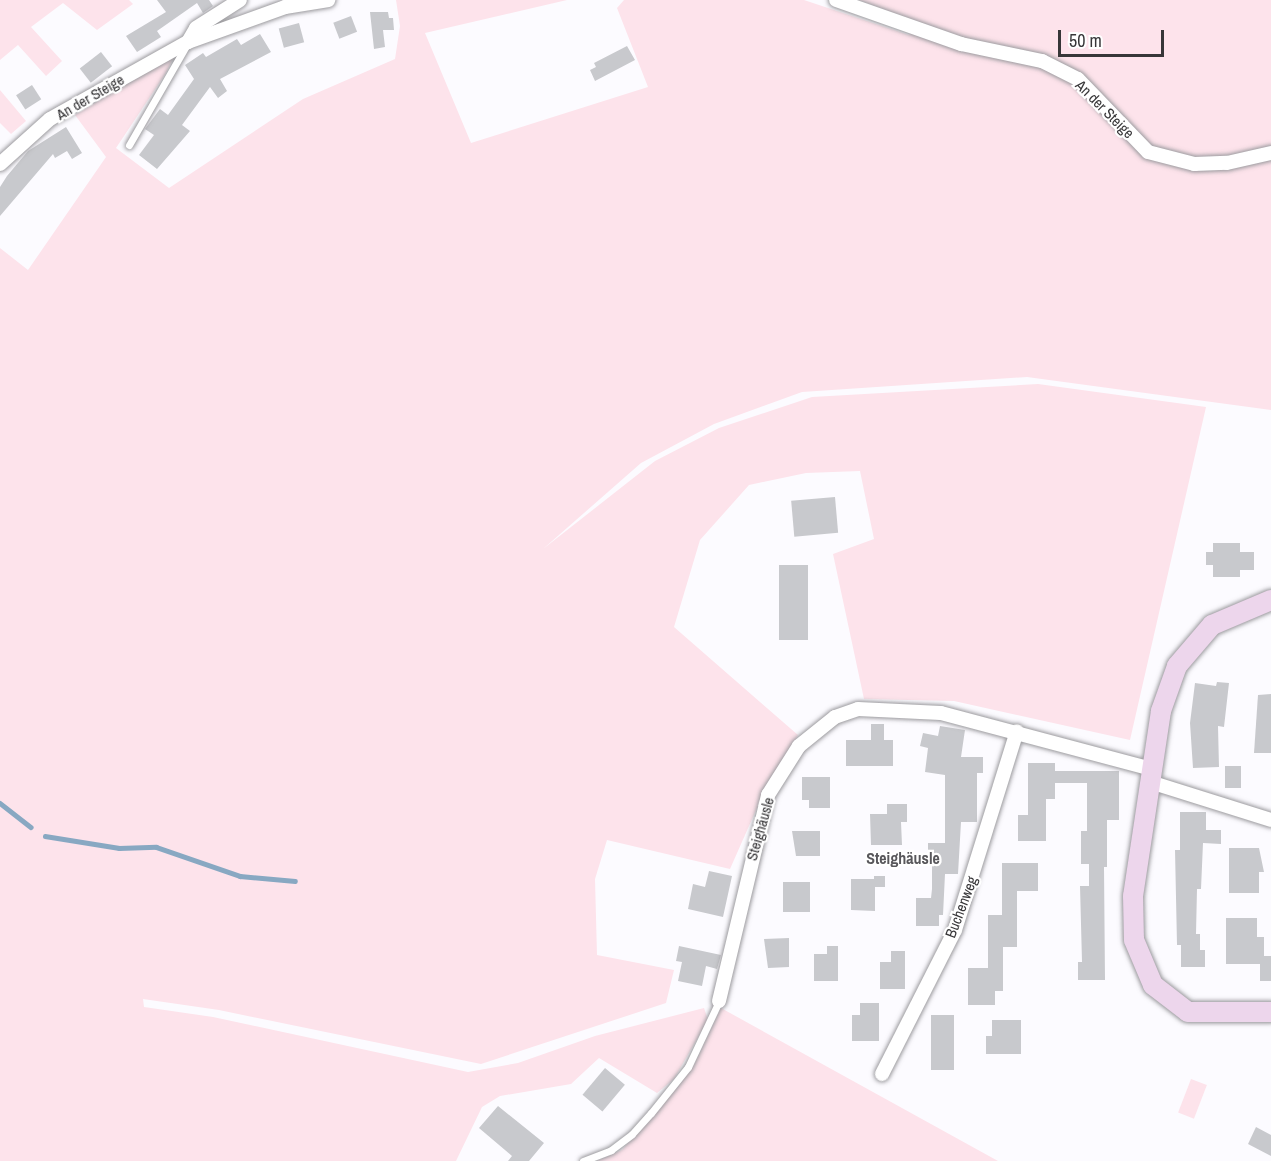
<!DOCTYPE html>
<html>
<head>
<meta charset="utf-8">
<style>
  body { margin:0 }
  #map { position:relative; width:1271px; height:1161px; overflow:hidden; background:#fcfbff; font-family:"Archivo Narrow",sans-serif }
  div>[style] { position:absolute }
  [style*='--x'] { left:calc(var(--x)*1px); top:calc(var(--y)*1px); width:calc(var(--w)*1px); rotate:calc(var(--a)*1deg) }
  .green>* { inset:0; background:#fde3eb; transform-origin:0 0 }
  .stream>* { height:4.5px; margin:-2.25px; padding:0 2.25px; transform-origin:2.25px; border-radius:2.25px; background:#88a8c2 }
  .building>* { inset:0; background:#c8c9cd; transform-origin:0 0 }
  .roads { filter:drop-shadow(0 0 2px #9c9b9f) drop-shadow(0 0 2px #9c9b9f) }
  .lane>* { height:7px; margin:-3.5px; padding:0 3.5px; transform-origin:3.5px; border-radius:3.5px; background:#fff }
  .street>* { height:14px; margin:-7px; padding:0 7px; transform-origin:7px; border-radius:7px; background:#fff }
  .secondary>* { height:20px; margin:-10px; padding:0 10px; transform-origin:10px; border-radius:10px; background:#edd6ec }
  span { translate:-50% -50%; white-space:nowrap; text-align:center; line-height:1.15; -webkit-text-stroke:4.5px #fff; paint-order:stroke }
  .street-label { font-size:15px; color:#373638 }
  .neighbourhood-label { font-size:16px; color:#58575b; font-weight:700 }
  .scale { position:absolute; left:1058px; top:30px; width:106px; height:27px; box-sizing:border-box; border:3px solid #373638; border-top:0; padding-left:8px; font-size:18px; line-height:21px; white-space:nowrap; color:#373638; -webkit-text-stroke:4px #fff; paint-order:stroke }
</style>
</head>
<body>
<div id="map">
  <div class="green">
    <i style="clip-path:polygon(0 0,129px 0,133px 4px,97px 30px,63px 3px,31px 27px,62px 61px,46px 76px,18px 45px,0 60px)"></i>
    <i style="clip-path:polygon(396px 0,567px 0,425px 33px,471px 143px,648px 87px,617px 8px,624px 0,804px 0,909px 35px,917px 22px,859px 0,1271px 0,1271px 410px,1027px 377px,802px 392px,714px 424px,641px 463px,543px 549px,655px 461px,719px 428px,812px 397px,1038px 384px,1206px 407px,1130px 740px,954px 701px,864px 699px,833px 554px,874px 539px,860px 471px,806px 473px,749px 485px,700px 540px,674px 627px,798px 735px,764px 792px,730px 869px,607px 840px,595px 879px,597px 955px,674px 970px,666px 1003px,481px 1064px,219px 1010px,143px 999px,144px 1007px,213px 1017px,468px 1072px,518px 1063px,595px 1036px,704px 1008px,708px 1020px,674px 1079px,657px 1093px,599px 1058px,571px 1084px,500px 1096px,482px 1107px,456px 1161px,0 1161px,0 248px,28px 270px,106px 157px,75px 115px,175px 54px,166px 73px,116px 148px,169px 188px,303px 99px,395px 59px,400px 26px)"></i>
    <i style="clip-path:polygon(0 90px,26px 121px,11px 134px,0 123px)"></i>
    <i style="clip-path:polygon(721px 1008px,998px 1161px,597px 1161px,622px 1150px,693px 1067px)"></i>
    <i style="left:1191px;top:1079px;width:17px;height:36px;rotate:21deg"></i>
  </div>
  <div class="stream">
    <i style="--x:0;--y:803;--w:39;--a:38"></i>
    <i style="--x:45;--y:836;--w:75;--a:9.2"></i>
    <i style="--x:119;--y:848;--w:37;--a:-2"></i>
    <i style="--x:156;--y:847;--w:89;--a:19"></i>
    <i style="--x:240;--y:876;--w:55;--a:5.2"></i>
  </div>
  <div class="building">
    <i style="clip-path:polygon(157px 0,209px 0,213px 6px,203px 13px,197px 3px,157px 31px,161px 37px,137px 52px,126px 36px,166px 12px)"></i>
    <i style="clip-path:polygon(370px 12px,388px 12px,389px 18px,393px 18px,394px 30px,383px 30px,385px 47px,374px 49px)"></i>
    <i style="left:351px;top:16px;width:17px;height:19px;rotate:69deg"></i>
    <i style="left:299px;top:23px;width:20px;height:21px;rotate:75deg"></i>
    <i style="clip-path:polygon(260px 34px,271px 52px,220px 79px,227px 91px,218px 98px,210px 87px,182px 125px,190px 131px,157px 169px,139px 155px,154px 135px,145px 129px,160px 109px,168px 115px,194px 79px,185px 65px,203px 53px,206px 57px,237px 39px,241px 45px)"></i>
    <i style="clip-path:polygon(627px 46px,635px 60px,595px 81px,590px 70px,596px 67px,594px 63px)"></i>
    <i style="left:101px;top:52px;width:18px;height:27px;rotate:52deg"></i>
    <i style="left:32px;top:85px;width:17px;height:19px;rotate:57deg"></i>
    <i style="clip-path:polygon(66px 127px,82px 153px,72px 159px,67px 151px,55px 158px,53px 154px,0 216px,0 187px,7px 176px,28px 151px)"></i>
    <i style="left:835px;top:497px;width:36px;height:44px;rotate:85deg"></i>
    <i style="clip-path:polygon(1213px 543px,1240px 543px,1240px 552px,1254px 552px,1254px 570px,1240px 570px,1240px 577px,1213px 577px,1213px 565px,1206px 565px,1206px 552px,1213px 552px)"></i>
    <i style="left:779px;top:565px;width:29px;height:75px"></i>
    <i style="clip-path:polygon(1217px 682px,1229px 683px,1224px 727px,1218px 726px,1219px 767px,1193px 768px,1190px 723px,1195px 683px,1216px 686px)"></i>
    <i style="clip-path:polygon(1271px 694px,1271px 753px,1254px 753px,1258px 695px)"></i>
    <i style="clip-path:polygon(871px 724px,884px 724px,884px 740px,893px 740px,893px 766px,846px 766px,846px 740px,871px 740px)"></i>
    <i style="clip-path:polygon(940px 726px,965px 730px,961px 757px,983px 757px,983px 773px,977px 773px,977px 822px,961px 822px,958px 874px,945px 874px,943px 915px,939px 915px,939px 926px,916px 926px,916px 898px,931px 898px,932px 889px,932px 855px,928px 855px,928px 843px,945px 843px,945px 775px,925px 772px,928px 748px,920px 746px,923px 733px,938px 736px)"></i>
    <i style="clip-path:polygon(1028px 763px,1055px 763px,1055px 771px,1119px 771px,1119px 820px,1107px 820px,1107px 867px,1104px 867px,1105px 980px,1078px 980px,1078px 962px,1082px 962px,1080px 886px,1089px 886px,1089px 864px,1081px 864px,1081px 831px,1087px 831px,1087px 783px,1055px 783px,1055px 799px,1046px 799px,1046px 841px,1018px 841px,1018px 815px,1028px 815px)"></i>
    <i style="left:1225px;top:766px;width:16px;height:22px"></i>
    <i style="clip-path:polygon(802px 777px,830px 777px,830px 808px,809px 808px,809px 800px,802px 800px)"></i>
    <i style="clip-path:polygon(887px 804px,907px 804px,907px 822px,901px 822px,902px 845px,871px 845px,870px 814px,887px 814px)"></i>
    <i style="clip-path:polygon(1180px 812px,1206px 812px,1206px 830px,1221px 830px,1221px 844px,1203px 843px,1201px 889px,1197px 889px,1196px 934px,1200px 934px,1200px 950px,1205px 950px,1205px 967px,1181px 967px,1181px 945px,1177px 945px,1175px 850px,1180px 850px)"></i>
    <i style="clip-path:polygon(792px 831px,820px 831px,820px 856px,796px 856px)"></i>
    <i style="clip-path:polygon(1229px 848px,1259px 848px,1264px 872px,1259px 872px,1259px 893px,1229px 893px)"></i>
    <i style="clip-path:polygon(1002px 863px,1038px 863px,1038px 891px,1017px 891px,1017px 947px,1003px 947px,1003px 991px,995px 991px,995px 1005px,968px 1005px,968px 968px,988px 968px,988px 915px,1002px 915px)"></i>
    <i style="clip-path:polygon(709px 871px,732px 876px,723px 917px,688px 909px,693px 884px,705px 887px)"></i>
    <i style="clip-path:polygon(874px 876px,885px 876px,885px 887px,875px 887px,875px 911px,851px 910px,851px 879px,874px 879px)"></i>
    <i style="left:783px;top:882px;width:27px;height:30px"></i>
    <i style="clip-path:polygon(1226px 918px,1257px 918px,1257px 937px,1264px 937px,1264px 956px,1271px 956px,1271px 981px,1260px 981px,1260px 964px,1226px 964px)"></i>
    <i style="clip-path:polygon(789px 938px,789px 967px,768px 968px,764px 939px)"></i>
    <i style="clip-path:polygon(679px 946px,721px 955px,717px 969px,706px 966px,702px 986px,678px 981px,682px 962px,676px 961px)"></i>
    <i style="clip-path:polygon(827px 946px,838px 946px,838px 981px,814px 981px,814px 954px,827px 954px)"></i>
    <i style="clip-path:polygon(891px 951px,905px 951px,905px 989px,880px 989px,880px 962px,891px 962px)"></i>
    <i style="clip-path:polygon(860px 1003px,879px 1003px,879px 1041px,852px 1041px,852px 1015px,860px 1015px)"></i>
    <i style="left:931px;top:1015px;width:23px;height:55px"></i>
    <i style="clip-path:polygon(992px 1020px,1021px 1020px,1021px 1054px,986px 1054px,986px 1036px,992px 1036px)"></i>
    <i style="left:605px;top:1068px;width:26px;height:35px;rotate:40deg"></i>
    <i style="clip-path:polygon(498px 1106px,544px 1143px,529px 1161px,508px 1161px,512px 1156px,479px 1128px)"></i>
    <i style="clip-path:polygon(1256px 1127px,1271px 1135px,1271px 1156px,1248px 1144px)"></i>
  </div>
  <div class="roads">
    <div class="lane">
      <i style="--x:129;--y:145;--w:114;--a:-60.1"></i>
      <i style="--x:583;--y:1161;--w:30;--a:-21"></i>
      <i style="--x:611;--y:1150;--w:26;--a:-37"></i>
      <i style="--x:632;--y:1134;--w:28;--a:-48"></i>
      <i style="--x:651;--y:1113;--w:59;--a:-51.2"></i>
      <i style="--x:688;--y:1067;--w:73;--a:-64.8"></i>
    </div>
    <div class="street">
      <i style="--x:836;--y:0;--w:133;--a:19.4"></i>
      <i style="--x:961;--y:44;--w:83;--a:11.9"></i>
      <i style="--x:1042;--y:61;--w:40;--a:26.6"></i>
      <i style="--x:1078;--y:79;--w:101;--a:46.2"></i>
      <i style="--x:1148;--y:152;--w:48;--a:14.6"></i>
      <i style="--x:1194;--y:164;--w:33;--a:-2"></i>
      <i style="--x:1227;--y:163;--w:45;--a:-12.8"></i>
      <i style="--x:188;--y:42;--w:16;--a:-60"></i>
      <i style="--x:196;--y:28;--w:52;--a:-32.5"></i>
      <i style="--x:0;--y:164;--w:67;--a:-42"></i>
      <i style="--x:50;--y:119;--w:158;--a:-29.2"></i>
      <i style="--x:188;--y:42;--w:103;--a:-19.8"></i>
      <i style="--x:285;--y:7;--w:44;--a:-9.2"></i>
      <i style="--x:1150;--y:782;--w:127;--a:17.4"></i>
      <i style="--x:719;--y:1001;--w:212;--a:-76.6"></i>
      <i style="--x:768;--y:795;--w:58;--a:-57.7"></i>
      <i style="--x:799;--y:746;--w:46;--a:-38.9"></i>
      <i style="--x:835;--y:717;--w:24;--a:-19"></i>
      <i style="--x:858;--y:709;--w:83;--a:2.8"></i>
      <i style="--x:941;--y:713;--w:218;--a:14.9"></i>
      <i style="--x:882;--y:1074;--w:161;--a:-63.1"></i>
      <i style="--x:955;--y:930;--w:208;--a:-72.7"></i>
    </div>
    <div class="secondary">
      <i style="--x:1271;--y:600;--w:64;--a:157"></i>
      <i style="--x:1212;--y:625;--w:54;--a:130.5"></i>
      <i style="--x:1177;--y:666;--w:48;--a:109.6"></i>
      <i style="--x:1161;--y:711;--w:187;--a:98.6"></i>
      <i style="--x:1133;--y:896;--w:44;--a:88.7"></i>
      <i style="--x:1134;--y:940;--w:49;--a:67.1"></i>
      <i style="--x:1153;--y:985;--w:44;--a:37.6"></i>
      <i style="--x:1188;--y:1012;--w:83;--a:0"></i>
    </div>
  </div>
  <div class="street-label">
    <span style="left:90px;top:97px;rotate:-30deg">An der Steige</span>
    <span style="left:1105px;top:109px;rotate:45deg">An der Steige</span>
    <span style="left:760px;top:829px;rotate:-74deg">Steighäusle</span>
    <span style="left:961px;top:907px;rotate:-69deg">Buchenweg</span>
  </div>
  <div class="neighbourhood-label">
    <span style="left:903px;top:858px">Steighäusle</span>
  </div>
  <div class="scale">50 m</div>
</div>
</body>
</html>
